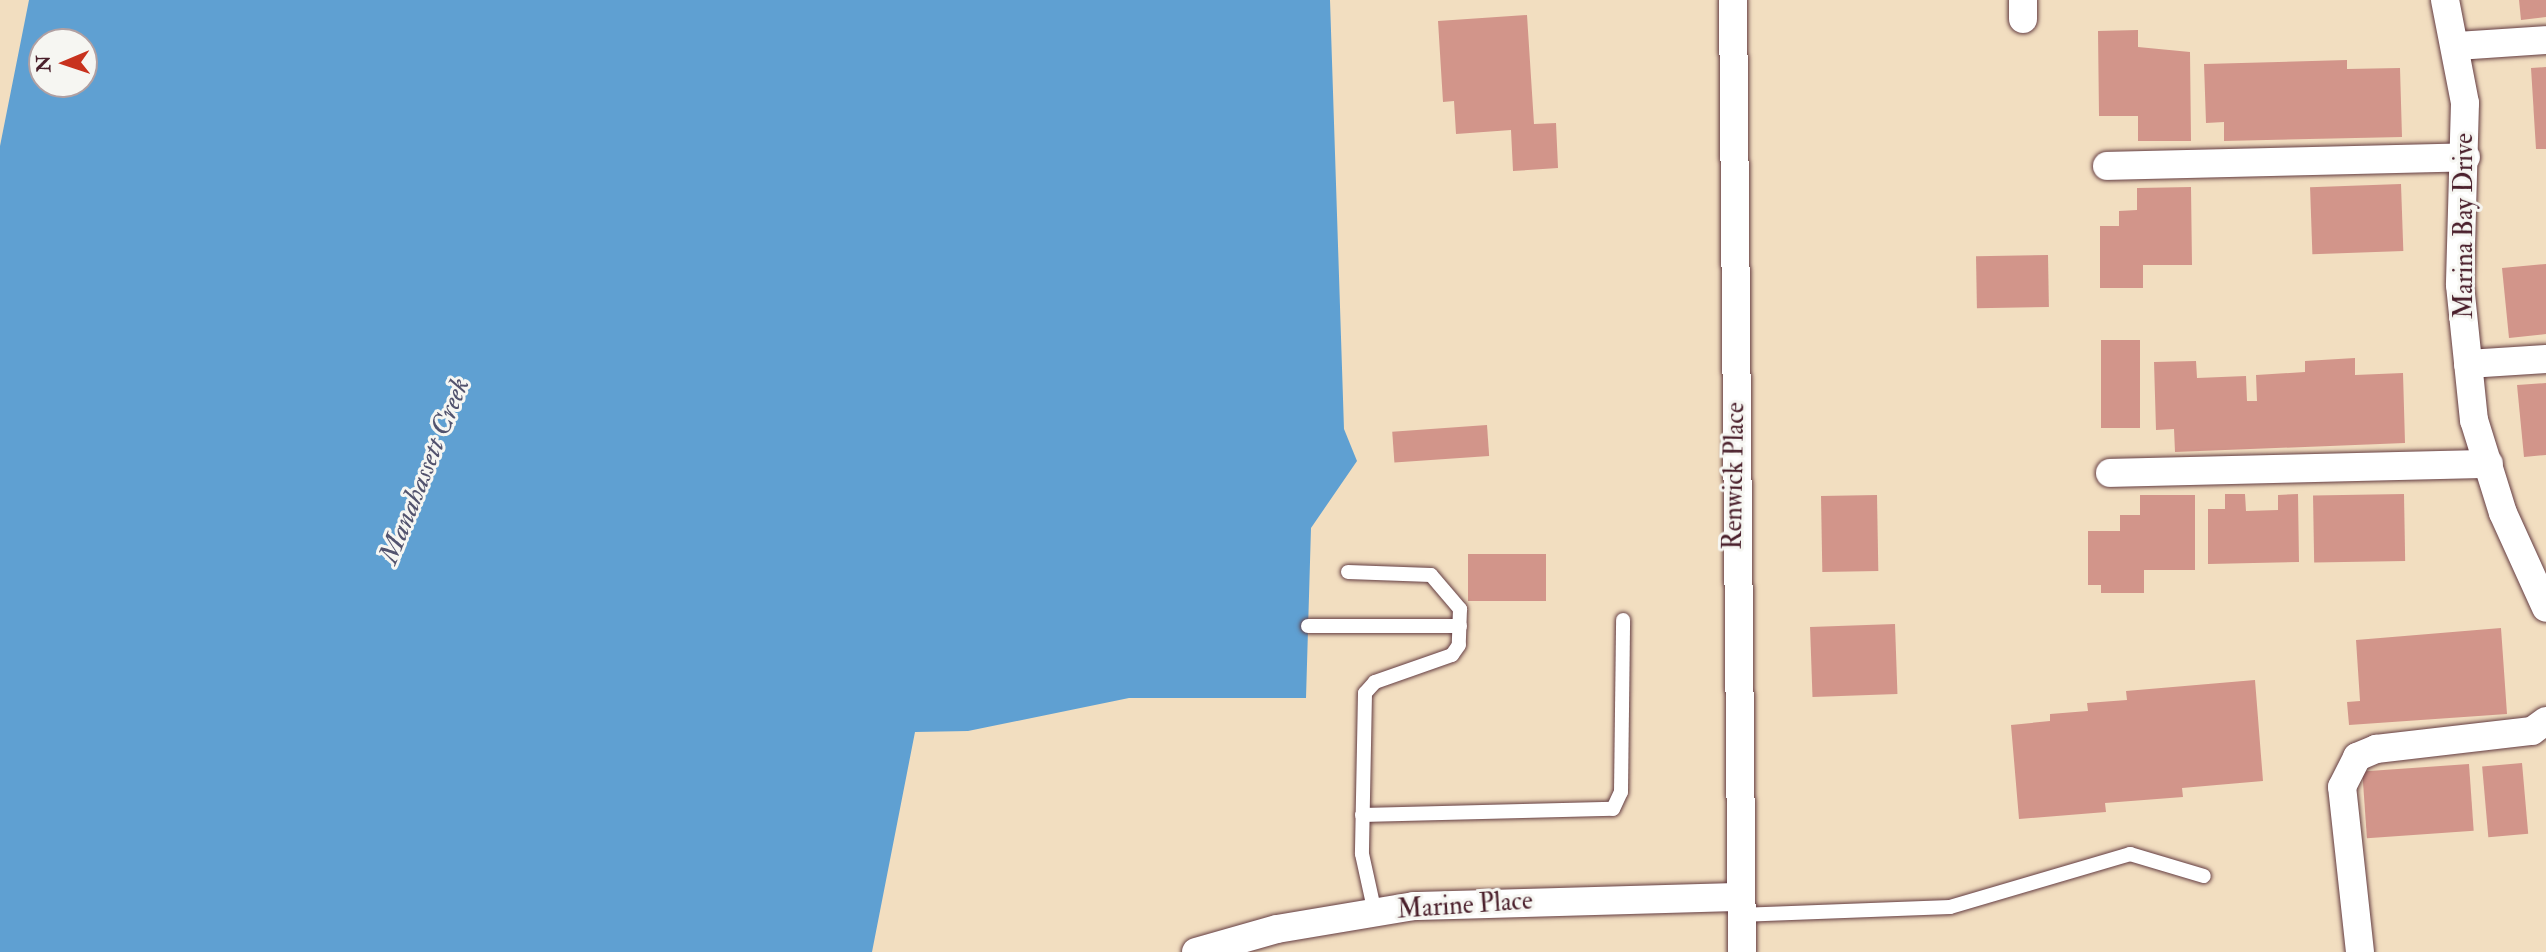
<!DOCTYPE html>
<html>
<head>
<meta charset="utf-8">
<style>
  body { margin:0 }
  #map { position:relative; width:2546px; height:952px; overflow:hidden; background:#f2dec0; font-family:"IM FELL Double Pica",serif }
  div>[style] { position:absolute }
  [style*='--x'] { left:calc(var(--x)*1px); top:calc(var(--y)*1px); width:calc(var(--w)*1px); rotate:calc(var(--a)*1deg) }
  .water>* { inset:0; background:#5fa0d2 }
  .building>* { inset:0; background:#d2958a; transform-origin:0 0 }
  .roads { filter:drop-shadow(0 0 2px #633c41) drop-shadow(0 0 2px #633c41) }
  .service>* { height:14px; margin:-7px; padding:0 7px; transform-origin:7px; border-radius:7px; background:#fff }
  .minor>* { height:28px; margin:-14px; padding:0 14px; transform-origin:14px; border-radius:14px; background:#fff }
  span { translate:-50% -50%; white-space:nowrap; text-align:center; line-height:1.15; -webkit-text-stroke:6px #f6f6f2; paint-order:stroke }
  .street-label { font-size:26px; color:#4a1f2b }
  .water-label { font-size:28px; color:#52536e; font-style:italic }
  .north { position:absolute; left:28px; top:28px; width:70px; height:70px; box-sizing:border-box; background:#f6f6f2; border:2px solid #b1a0a2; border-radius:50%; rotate:268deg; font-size:19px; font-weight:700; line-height:28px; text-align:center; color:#4a1f2b }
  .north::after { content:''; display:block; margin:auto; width:24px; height:32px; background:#c8321e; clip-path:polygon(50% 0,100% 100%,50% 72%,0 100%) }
</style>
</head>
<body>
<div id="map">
  <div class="water">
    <i style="clip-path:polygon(evenodd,29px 0,1330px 0,1344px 429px,1357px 461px,1311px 528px,1306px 698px,1129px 698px,968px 731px,915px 732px,872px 952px,0 952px,0 146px,29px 0,42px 42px,84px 42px,84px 84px,42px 84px,42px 42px)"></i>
  </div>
  <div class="building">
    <i style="clip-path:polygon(2519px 0,2546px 0,2546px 17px,2521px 20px)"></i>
    <i style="clip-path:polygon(1527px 15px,1534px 124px,1556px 123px,1558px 168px,1513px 171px,1511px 130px,1456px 134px,1454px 101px,1443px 102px,1438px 21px)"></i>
    <i style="clip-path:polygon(2138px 30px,2138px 47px,2190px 52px,2191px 141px,2138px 141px,2138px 116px,2099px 116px,2098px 31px)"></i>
    <i style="clip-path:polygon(2347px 60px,2347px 69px,2400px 68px,2402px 137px,2224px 141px,2224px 122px,2206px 123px,2204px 64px)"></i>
    <i style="clip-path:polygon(2546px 67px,2546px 149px,2536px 149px,2531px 68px)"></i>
    <i style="left:2401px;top:184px;width:67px;height:91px;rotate:88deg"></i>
    <i style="clip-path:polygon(2191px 187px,2192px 265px,2143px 265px,2143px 288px,2100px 288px,2100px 226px,2119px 226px,2119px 211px,2137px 210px,2137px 188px)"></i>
    <i style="left:2048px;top:255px;width:52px;height:72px;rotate:89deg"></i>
    <i style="clip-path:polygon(2546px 264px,2546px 334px,2509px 338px,2502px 268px)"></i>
    <i style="left:2101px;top:340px;width:39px;height:88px"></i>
    <i style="clip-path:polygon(2355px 358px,2355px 375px,2403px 373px,2405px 443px,2175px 452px,2174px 429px,2156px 430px,2154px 362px,2196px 361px,2197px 378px,2246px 376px,2247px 401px,2257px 401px,2256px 375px,2305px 372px,2305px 361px)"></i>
    <i style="clip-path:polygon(2546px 383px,2546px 455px,2524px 457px,2517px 385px)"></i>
    <i style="left:1487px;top:425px;width:31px;height:95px;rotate:86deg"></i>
    <i style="clip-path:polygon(2225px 494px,2245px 494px,2246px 511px,2278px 510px,2278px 495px,2298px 494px,2299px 562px,2208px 564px,2208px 509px,2225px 509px)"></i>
    <i style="left:2404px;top:494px;width:67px;height:91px;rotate:89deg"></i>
    <i style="left:1877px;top:495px;width:76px;height:56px;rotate:89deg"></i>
    <i style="clip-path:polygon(2140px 495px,2195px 495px,2195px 570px,2144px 570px,2144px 593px,2101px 593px,2101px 585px,2088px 585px,2088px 531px,2120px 531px,2120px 515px,2140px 515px)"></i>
    <i style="left:1468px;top:554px;width:78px;height:47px"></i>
    <i style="left:1895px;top:624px;width:70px;height:85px;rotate:88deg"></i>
    <i style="clip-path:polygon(2501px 628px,2507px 714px,2349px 725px,2347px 702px,2360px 701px,2356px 640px)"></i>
    <i style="clip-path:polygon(2255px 680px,2263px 781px,2182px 788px,2183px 797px,2105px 803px,2106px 812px,2019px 819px,2011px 725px,2050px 721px,2050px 714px,2088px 711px,2087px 703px,2127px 700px,2126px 691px)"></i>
    <i style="left:2522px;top:763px;width:71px;height:40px;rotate:85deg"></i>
    <i style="left:2469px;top:764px;width:67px;height:107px;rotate:86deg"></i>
  </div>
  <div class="roads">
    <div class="service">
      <i style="--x:1348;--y:572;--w:83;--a:2.1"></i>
      <i style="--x:1431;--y:575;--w:45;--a:49.5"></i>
      <i style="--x:1460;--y:609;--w:36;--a:92"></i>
      <i style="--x:1459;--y:645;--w:12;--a:125"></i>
      <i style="--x:1452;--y:655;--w:82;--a:160.7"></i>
      <i style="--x:1375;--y:682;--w:15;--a:132"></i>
      <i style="--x:1365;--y:693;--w:161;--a:91.1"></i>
      <i style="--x:1362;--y:854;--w:60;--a:77.6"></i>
      <i style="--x:1308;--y:626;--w:152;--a:0"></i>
      <i style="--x:1362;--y:815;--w:251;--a:-1.4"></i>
      <i style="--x:1613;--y:809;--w:19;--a:-65"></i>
      <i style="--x:1621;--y:792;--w:172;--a:-89.3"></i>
      <i style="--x:1739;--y:915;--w:211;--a:-2.2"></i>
      <i style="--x:1950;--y:907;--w:188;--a:-16.4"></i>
      <i style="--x:2130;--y:854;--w:77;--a:16.6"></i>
    </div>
    <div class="minor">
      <i style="--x:1733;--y:0;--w:952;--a:89.46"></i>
      <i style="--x:2023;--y:0;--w:19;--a:90"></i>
      <i style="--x:2445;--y:0;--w:105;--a:79"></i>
      <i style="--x:2465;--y:103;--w:182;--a:91.6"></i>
      <i style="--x:2460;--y:285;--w:136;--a:84.1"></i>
      <i style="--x:2474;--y:420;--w:97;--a:72.7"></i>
      <i style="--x:2503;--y:513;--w:104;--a:65.6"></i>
      <i style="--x:2456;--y:46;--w:90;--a:-3.8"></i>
      <i style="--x:2107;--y:166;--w:359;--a:-1.4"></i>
      <i style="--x:2468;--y:364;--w:78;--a:-3.7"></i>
      <i style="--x:2110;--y:473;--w:379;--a:-1.4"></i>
      <i style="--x:1196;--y:952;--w:84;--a:-15.9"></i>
      <i style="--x:1277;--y:929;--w:139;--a:-9.5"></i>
      <i style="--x:1414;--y:906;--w:326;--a:-1.6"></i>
      <i style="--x:2360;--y:952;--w:166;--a:-96.2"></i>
      <i style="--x:2342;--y:787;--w:34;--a:-63"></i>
      <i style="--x:2357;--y:757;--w:21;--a:-23"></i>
      <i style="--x:2376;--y:749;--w:157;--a:-6.6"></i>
      <i style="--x:2532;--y:731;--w:17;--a:-36"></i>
    </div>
  </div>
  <div class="street-label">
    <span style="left:2465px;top:226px;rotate:-90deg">Marina Bay Drive</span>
    <span style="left:1735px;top:476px;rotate:-89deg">Renwick Place</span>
    <span style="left:1465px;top:906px;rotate:-4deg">Marine Place</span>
  </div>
  <div class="water-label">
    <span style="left:425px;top:471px;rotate:-68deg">Manahassett Creek</span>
  </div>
  <div class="north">N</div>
</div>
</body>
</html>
